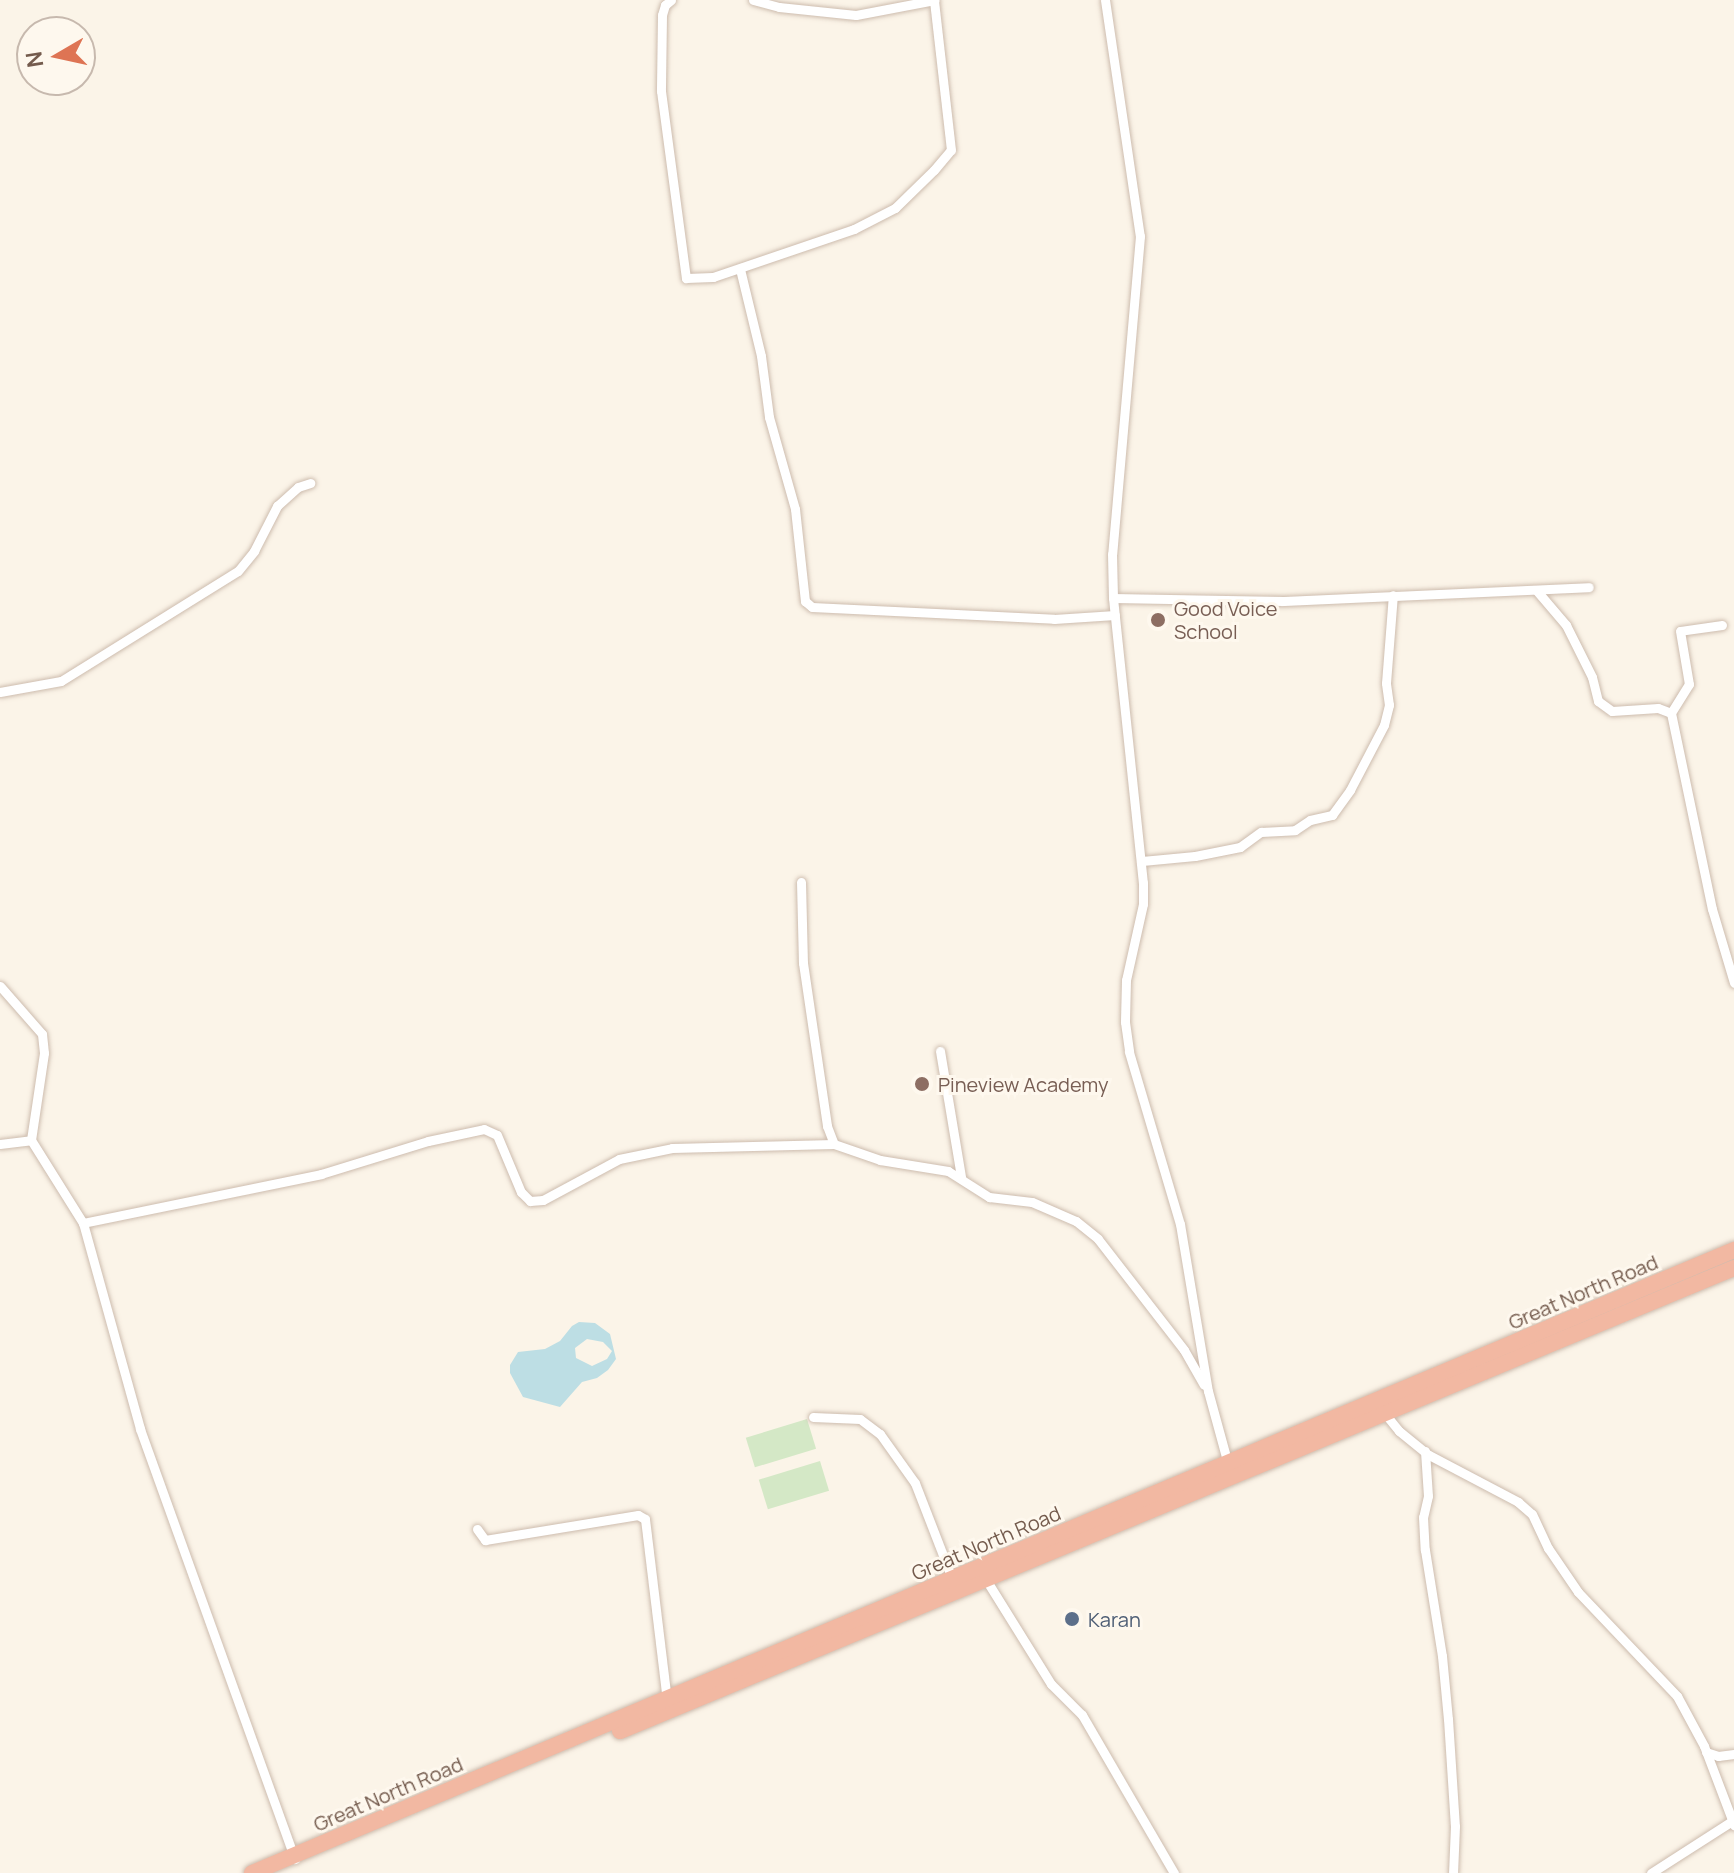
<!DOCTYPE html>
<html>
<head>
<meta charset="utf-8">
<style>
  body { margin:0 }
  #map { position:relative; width:1734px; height:1873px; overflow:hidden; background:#fbf4e8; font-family:Manrope,sans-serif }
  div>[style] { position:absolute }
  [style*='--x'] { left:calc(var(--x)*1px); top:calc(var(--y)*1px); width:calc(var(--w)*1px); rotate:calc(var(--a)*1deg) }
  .green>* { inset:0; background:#d4e8c6; transform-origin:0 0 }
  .water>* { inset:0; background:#bddee4 }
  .roads { filter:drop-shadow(0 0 2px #cdbcae) drop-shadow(0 0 2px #cdbcae) }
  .street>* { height:9px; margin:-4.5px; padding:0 4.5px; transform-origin:4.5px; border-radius:4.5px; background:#fff }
  .highway>* { height:16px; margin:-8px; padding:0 8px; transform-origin:8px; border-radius:8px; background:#f2b8a2 }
  .dots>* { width:22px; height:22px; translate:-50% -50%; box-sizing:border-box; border:4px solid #fef8ee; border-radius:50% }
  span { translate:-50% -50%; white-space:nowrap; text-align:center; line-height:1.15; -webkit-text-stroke:6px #fef8ee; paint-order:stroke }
  .education-label { font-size:20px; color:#785e54 }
  .left { translate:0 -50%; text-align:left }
  .street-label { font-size:20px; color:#745b4d }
  .service-label { font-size:20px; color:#4e5e75 }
  .north { position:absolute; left:16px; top:16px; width:80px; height:80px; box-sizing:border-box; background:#fef8ee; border:2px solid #c7b9ae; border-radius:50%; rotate:261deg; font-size:22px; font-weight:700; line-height:32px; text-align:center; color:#745b4d }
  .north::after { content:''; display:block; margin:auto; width:28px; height:36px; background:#de7454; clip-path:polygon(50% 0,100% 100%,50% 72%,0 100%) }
</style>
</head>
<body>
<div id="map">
  <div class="green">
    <i style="left:807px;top:1419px;width:31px;height:64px;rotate:73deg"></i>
    <i style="left:820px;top:1461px;width:31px;height:64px;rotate:73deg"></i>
  </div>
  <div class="water">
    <i style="clip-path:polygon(evenodd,579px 1322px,595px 1323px,610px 1334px,616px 1359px,608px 1370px,597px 1378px,582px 1382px,560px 1407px,523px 1397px,510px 1373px,510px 1365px,518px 1352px,545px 1349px,560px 1341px,572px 1326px,579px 1322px,587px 1339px,603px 1342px,612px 1351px,607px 1359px,592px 1366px,576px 1358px,575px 1348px,587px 1339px)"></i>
  </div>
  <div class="roads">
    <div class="street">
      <i style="--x:671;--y:0;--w:8;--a:140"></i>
      <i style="--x:665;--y:5;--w:10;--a:107"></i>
      <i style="--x:662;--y:15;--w:76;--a:90.8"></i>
      <i style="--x:661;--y:91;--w:189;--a:82.4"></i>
      <i style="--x:686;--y:278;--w:27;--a:-2"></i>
      <i style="--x:713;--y:277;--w:149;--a:-18.8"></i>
      <i style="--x:854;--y:229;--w:46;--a:-27.1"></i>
      <i style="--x:895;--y:208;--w:54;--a:-44.3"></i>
      <i style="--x:934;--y:170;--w:26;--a:-50"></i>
      <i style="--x:951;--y:150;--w:151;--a:-96.5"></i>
      <i style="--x:753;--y:0;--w:27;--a:15"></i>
      <i style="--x:779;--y:7;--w:77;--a:5.9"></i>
      <i style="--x:856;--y:15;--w:80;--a:-10.8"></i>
      <i style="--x:1105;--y:0;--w:239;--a:81.6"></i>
      <i style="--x:1140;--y:236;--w:319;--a:95"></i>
      <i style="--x:1112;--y:554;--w:44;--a:88.7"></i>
      <i style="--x:1113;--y:598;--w:287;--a:84"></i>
      <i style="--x:1143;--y:883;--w:21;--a:90"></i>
      <i style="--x:1143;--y:904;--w:78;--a:102.6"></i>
      <i style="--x:1126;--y:980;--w:42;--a:91.4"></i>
      <i style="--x:1125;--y:1022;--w:30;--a:82"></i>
      <i style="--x:1129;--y:1052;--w:179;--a:73.5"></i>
      <i style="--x:1180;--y:1224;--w:169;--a:80.5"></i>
      <i style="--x:1208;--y:1391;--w:76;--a:74.7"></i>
      <i style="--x:740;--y:269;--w:89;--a:76.4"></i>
      <i style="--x:761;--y:356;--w:62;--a:82.5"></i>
      <i style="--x:769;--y:417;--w:96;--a:74.2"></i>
      <i style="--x:795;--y:509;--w:93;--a:83.8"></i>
      <i style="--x:805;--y:601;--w:9;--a:41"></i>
      <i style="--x:812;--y:607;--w:242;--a:2.8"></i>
      <i style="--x:1054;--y:619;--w:61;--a:-3.8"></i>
      <i style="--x:1537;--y:591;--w:45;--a:49.5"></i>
      <i style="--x:1566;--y:625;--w:58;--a:63.4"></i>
      <i style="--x:1592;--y:677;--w:25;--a:76"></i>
      <i style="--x:1598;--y:701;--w:17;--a:36"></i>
      <i style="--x:1612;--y:711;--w:46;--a:-3.7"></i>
      <i style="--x:1658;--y:708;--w:14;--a:21"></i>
      <i style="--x:1113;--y:598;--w:170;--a:1"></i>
      <i style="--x:1283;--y:601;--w:306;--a:-2.6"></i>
      <i style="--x:1722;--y:625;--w:42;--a:171.9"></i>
      <i style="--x:1680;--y:631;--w:54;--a:80.4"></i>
      <i style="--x:1689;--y:684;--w:34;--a:122"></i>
      <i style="--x:1671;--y:713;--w:200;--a:78.2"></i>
      <i style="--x:1712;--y:909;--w:77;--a:73.4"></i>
      <i style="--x:0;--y:692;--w:62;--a:-10.2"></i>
      <i style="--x:61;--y:681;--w:208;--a:-31.9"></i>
      <i style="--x:238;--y:571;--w:26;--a:-51"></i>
      <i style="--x:254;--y:551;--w:51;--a:-62.9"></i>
      <i style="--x:277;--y:506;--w:28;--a:-42"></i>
      <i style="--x:298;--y:487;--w:13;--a:-18"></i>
      <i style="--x:1142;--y:861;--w:53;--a:-5.4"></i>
      <i style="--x:1195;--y:856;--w:46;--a:-11.3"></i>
      <i style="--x:1240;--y:847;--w:26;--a:-36"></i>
      <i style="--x:1261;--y:832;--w:34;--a:-3"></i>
      <i style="--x:1295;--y:830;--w:18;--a:-34"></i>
      <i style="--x:1310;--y:820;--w:23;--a:-13"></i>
      <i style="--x:1332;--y:815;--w:31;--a:-54"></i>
      <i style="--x:1350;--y:790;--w:73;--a:-62.4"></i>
      <i style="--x:1384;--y:725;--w:21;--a:-76"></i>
      <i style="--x:1389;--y:705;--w:22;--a:-98"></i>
      <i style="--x:1386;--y:683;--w:88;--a:-85.5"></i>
      <i style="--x:801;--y:882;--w:81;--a:88.6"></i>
      <i style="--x:803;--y:963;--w:165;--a:81.6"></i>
      <i style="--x:827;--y:1126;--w:19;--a:69"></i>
      <i style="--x:0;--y:986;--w:64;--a:48.8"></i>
      <i style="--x:42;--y:1034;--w:19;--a:84"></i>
      <i style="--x:44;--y:1053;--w:88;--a:98.5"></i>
      <i style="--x:31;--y:1140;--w:98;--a:57.9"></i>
      <i style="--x:83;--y:1223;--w:214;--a:74.5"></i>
      <i style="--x:140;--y:1429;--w:457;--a:70.2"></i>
      <i style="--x:940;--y:1051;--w:128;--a:80.5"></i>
      <i style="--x:0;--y:1144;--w:31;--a:-7"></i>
      <i style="--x:83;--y:1223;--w:243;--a:-11.6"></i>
      <i style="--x:321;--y:1174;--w:112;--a:-17.1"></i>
      <i style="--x:428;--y:1141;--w:57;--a:-12.1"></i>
      <i style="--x:484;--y:1129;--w:14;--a:25"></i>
      <i style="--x:497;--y:1135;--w:62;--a:67.2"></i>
      <i style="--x:521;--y:1192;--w:13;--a:45"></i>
      <i style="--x:530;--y:1201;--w:13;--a:-4"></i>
      <i style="--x:543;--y:1200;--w:86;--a:-28.3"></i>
      <i style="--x:619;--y:1159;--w:54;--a:-11.7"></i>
      <i style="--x:672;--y:1148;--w:162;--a:-1.4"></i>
      <i style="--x:834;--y:1144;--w:49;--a:19.2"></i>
      <i style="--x:880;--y:1160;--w:69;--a:9.2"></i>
      <i style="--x:948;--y:1171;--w:49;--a:32.4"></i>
      <i style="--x:989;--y:1197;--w:43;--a:6.6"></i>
      <i style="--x:1032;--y:1202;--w:48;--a:23.4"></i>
      <i style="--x:1076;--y:1221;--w:28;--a:39"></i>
      <i style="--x:1098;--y:1239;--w:140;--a:52.2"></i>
      <i style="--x:1184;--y:1350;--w:40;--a:60.3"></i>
      <i style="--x:1382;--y:1410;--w:27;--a:51"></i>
      <i style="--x:1399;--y:1431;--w:38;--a:39"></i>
      <i style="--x:1429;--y:1455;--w:101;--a:27.8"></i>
      <i style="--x:1518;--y:1502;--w:18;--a:41"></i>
      <i style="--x:1532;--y:1514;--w:38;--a:65"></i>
      <i style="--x:1548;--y:1548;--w:53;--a:55.7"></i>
      <i style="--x:1578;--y:1592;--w:144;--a:46.4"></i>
      <i style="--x:1677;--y:1696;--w:57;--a:61.6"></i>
      <i style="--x:1704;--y:1746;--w:85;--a:69.2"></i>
      <i style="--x:813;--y:1417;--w:47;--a:2.4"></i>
      <i style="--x:860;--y:1419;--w:25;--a:37"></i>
      <i style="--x:880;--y:1434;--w:60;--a:54.5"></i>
      <i style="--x:915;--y:1483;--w:105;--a:68.8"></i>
      <i style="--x:1425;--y:1451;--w:45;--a:86.2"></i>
      <i style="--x:1428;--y:1496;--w:22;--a:103"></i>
      <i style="--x:1423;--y:1517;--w:33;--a:87"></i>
      <i style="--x:1425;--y:1550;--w:107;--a:80.9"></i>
      <i style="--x:1442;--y:1656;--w:63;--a:84.6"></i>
      <i style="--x:1448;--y:1719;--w:107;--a:86.3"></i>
      <i style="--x:1455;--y:1826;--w:47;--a:92.4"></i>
      <i style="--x:477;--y:1529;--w:14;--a:54"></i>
      <i style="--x:485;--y:1540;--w:155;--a:-9.3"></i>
      <i style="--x:638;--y:1515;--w:8;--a:30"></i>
      <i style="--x:645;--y:1519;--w:183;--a:83.1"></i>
      <i style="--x:985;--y:1578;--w:125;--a:58.1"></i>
      <i style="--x:1051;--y:1684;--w:44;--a:45"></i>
      <i style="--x:1082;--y:1715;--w:183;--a:59.8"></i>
      <i style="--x:1706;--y:1752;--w:13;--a:18"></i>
      <i style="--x:1718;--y:1756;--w:16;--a:-7"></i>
      <i style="--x:1651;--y:1873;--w:96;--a:-32.7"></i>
    </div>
    <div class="highway">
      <i style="--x:620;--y:1731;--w:1206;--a:-22.57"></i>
      <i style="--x:252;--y:1873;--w:1608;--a:-22.8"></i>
    </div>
  </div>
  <div class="dots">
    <i style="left:1158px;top:620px;background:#8d6e63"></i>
    <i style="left:922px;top:1084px;background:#8d6e63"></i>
    <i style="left:1072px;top:1619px;background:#5c6f8a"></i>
  </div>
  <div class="education-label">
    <span class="left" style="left:1174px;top:620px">Good Voice<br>School</span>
    <span class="left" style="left:938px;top:1084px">Pineview Academy</span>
  </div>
  <div class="street-label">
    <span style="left:1583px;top:1292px;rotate:-23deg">Great North Road</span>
    <span style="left:986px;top:1543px;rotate:-23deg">Great North Road</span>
    <span style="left:388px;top:1794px;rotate:-23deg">Great North Road</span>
  </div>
  <div class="service-label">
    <span class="left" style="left:1088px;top:1619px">Karan</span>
  </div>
  <div class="north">N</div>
</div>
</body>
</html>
